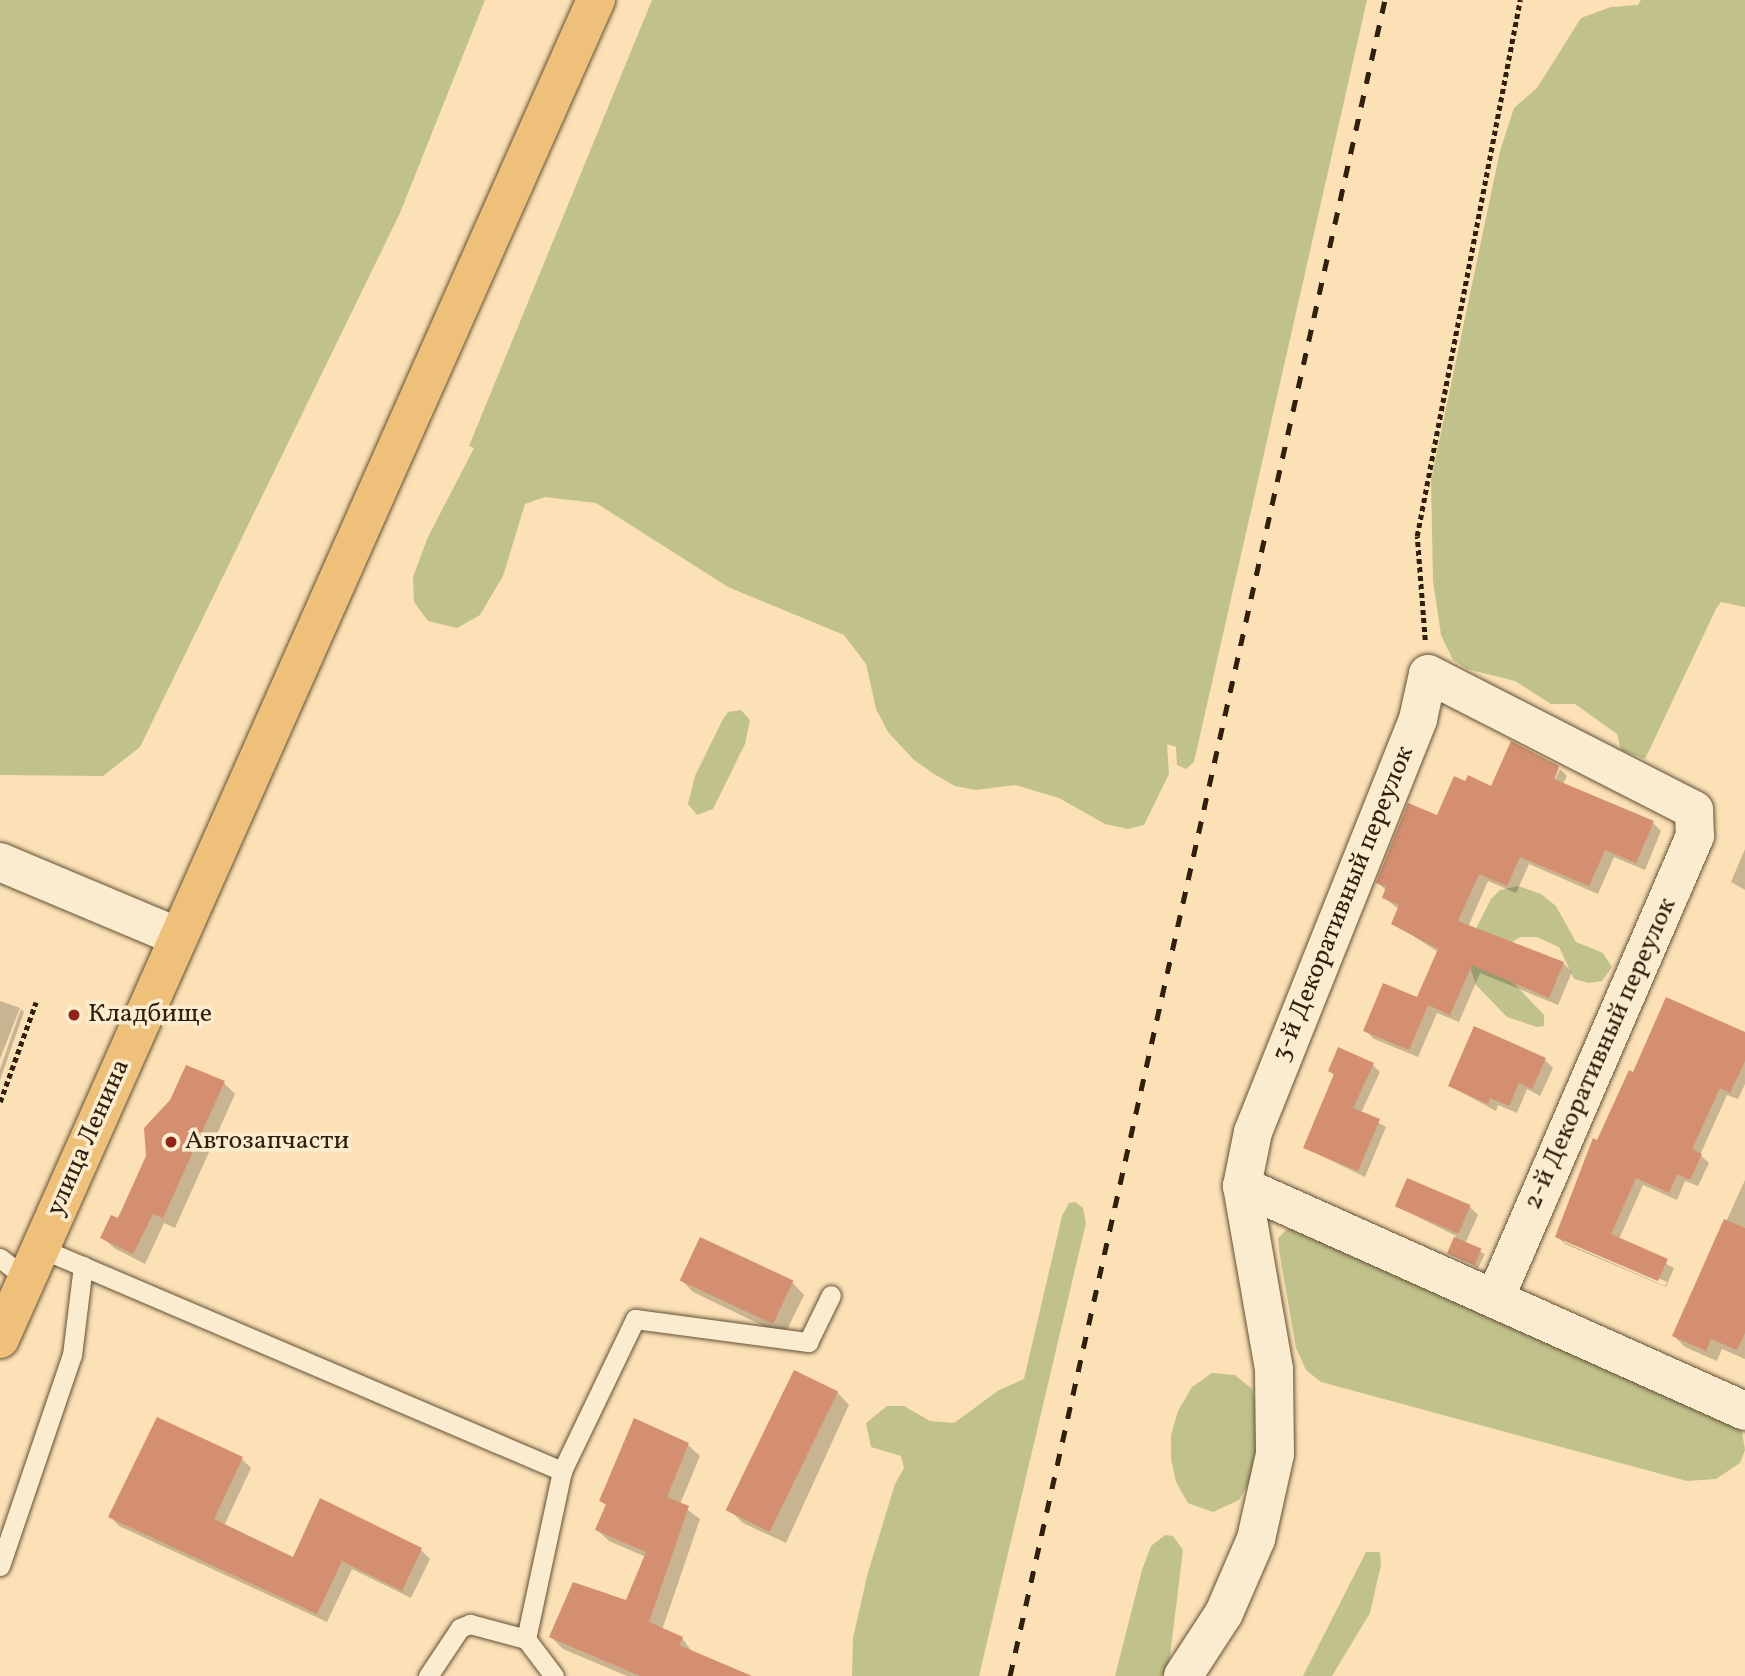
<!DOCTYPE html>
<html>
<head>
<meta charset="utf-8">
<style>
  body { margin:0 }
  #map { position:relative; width:1745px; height:1676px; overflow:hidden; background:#fbe1b5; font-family:Vollkorn,serif }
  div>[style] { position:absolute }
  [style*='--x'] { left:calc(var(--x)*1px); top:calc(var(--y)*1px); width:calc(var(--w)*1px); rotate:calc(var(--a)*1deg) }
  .green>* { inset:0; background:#c1c28b }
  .shadow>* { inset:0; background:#0003 }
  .building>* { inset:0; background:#d38f70; transform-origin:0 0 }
  .path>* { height:4.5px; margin-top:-2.25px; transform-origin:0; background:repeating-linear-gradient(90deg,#301f0b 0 5px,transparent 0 8.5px) }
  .roads { filter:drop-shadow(0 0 2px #635036) drop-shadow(0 0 2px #635036) }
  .service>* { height:19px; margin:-9.5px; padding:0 9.5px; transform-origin:9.5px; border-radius:9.5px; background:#fceccf }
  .minor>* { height:38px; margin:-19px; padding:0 19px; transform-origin:19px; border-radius:19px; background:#fceccf }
  .primary>* { height:38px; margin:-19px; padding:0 19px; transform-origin:19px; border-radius:19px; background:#eec07a }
  .rail>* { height:5px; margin-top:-2.5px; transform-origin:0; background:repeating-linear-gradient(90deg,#301f0b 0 12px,transparent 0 24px) }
  .dots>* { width:19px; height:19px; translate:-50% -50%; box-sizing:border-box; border:4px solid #fceccf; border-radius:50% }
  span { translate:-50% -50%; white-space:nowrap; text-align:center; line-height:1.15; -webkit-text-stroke:7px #fceccf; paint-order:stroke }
  .street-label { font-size:26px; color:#301f0b }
  .poi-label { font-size:26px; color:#301f0b }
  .left { translate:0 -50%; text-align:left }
</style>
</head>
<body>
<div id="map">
  <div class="green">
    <i style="clip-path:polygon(0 0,485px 0,400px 213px,140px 747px,103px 776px,0 775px)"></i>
    <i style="clip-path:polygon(652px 0,1367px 0,1194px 762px,1186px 769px,1177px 765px,1176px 747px,1167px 744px,1169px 774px,1144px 825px,1128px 829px,1105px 824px,1059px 798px,1015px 785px,976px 790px,955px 786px,934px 774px,914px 760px,888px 732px,876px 709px,866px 664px,844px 635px,728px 587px,596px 503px,545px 497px,525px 504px,503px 576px,480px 615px,457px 628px,428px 621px,414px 602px,413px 577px,428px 537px,474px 448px,469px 446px)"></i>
    <i style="clip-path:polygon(1641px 0,1745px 0,1745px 607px,1721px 602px,1716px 609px,1645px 759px,1621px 750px,1617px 734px,1575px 704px,1551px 704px,1515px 681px,1467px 669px,1453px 660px,1441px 635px,1433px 581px,1431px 480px,1500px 151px,1514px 108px,1537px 88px,1581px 18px,1611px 7px,1638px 5px)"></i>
    <i style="clip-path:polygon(741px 710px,750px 720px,745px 744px,713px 809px,697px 815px,688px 804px,695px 776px,723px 719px,728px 712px)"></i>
    <i style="clip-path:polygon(1518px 886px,1541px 894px,1556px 906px,1576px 942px,1603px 953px,1612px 967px,1602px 981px,1589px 983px,1574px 979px,1559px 947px,1537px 937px,1520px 937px,1508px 945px,1504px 973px,1544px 1015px,1544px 1026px,1537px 1027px,1507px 1017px,1476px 985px,1471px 970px,1472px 936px,1491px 899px,1500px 890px)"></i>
    <i style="clip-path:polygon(1075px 1202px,1083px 1208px,1086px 1223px,979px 1676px,852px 1676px,853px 1638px,867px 1576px,895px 1484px,904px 1468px,901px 1456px,871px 1447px,866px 1423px,887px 1406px,904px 1406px,930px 1421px,954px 1423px,999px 1390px,1024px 1379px,1062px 1216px,1069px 1203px)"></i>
    <i style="clip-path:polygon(1292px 1225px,1741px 1426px,1745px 1450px,1740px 1463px,1716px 1479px,1687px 1481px,1321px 1382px,1306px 1370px,1296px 1348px,1279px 1250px,1278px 1238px)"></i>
    <i style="clip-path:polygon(1212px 1373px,1235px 1375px,1252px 1389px,1261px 1426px,1253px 1475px,1239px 1500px,1213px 1512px,1188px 1503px,1176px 1482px,1171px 1459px,1171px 1435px,1178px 1411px,1192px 1387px)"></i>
    <i style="clip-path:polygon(1165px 1535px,1173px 1536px,1183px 1550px,1169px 1664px,1162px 1676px,1115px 1676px,1142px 1570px,1151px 1546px)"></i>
    <i style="clip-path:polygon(1366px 1552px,1380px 1552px,1381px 1565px,1370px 1613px,1332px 1676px,1303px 1676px)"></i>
  </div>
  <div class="shadow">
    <i style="clip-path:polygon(1512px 743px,1559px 768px,1552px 787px,1560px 769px,1567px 776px,1563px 784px,1653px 823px,1661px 831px,1645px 870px,1614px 857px,1598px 894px,1529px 864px,1516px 893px,1488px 881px,1468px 927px,1563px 963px,1572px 972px,1558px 1005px,1480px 973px,1459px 1022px,1437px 1013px,1418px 1057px,1374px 1039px,1365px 1030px,1418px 999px,1438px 952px,1393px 923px,1399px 909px,1384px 898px,1387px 891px,1378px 883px,1466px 783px,1492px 788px)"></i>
    <i style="clip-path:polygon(1745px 849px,1745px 890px,1731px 882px)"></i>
    <i style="clip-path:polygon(0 1001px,20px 1008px,0 1059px)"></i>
    <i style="clip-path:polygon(21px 1009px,24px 1012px,0 1080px,0 1069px)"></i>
    <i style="clip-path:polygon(1545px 1060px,1553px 1068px,1540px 1096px,1527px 1089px,1517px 1113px,1498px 1105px,1496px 1111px,1450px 1086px)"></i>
    <i style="clip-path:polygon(evenodd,1745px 1061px,1745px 1084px,1738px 1099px,1727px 1095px,1700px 1155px,1709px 1163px,1698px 1186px,1685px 1181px,1677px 1200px,1643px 1185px,1619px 1239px,1674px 1268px,1666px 1287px,1565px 1244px,1557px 1236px,1634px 1074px,1745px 1061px,1564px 1238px,1667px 1282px,1665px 1286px,1564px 1242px,1564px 1238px)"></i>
    <i style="clip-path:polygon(1373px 1065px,1380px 1072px,1361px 1113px,1386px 1127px,1365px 1177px,1305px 1148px,1335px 1076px,1330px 1071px)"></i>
    <i style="clip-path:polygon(224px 1083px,235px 1094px,175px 1228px,164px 1223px,145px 1264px,114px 1248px,102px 1237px)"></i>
    <i style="clip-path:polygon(1745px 1180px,1745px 1359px,1722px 1349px,1717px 1361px,1685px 1347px,1674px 1336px)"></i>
    <i style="clip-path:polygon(1396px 1206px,1470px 1207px,1478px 1215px,1465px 1244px,1485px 1254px,1478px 1268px,1448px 1253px,1456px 1236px)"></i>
    <i style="clip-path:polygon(681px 1280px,792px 1282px,804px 1295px,784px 1336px,693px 1292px)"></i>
    <i style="clip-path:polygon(837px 1392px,849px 1405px,786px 1543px,743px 1523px,730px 1510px)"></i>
    <i style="clip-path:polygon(635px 1421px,688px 1445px,700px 1456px,680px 1504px,700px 1519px,662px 1630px,682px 1638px,693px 1653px,749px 1676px,627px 1676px,563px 1649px,551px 1637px,627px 1603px,646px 1557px,609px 1541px,597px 1530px,607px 1506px,601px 1501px)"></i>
    <i style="clip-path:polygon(242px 1459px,251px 1468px,224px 1526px,294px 1559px,321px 1501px,421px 1550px,430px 1559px,411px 1598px,352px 1569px,327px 1622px,119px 1526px,110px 1516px)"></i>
  </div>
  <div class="building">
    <i style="clip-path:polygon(1511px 741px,1559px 766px,1554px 779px,1654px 821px,1636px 863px,1605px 850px,1589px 886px,1520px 857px,1507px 886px,1479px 874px,1458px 921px,1564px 962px,1549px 998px,1472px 965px,1450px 1015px,1428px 1005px,1409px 1050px,1363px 1031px,1383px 983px,1417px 997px,1438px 949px,1391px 924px,1399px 905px,1382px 898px,1386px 887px,1376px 883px,1408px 803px,1437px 815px,1454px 776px,1465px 781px,1468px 775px,1491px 786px)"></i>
    <i style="clip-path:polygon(1666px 997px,1745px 1032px,1745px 1061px,1730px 1093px,1720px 1088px,1692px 1149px,1702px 1154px,1690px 1180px,1677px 1174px,1669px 1193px,1636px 1178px,1611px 1234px,1668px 1259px,1658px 1281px,1555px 1237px,1593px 1138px,1597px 1140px,1629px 1070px,1633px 1072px)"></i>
    <i style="clip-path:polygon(1474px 1026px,1546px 1058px,1532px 1089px,1519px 1083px,1509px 1106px,1490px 1098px,1488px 1104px,1448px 1086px)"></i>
    <i style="clip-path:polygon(1338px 1047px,1374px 1063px,1353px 1108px,1380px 1119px,1358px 1171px,1303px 1148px,1334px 1074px,1328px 1071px)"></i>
    <i style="clip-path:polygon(186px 1065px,225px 1081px,163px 1218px,153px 1214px,133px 1254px,100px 1238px,111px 1215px,118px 1218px,146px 1156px,144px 1128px,170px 1100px)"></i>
    <i style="left:1407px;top:1178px;width:69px;height:31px;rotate:23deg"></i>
    <i style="clip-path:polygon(1724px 1219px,1745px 1228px,1745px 1333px,1737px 1350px,1711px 1339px,1706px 1351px,1672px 1336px)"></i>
    <i style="left:700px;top:1237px;width:103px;height:48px;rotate:25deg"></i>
    <i style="left:1454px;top:1237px;width:30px;height:18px;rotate:23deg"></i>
    <i style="left:794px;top:1370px;width:49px;height:156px;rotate:26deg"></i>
    <i style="clip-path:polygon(157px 1417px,243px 1457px,214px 1519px,293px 1557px,320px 1498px,422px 1548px,402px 1591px,342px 1561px,317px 1614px,108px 1517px)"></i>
    <i style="clip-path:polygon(634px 1418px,689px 1443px,667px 1497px,689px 1506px,649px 1622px,683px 1637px,679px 1645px,752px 1676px,640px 1676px,549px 1637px,573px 1582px,626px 1600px,646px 1552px,595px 1530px,606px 1504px,599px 1501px)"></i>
  </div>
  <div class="path">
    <i style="--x:1425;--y:640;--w:104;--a:-94.4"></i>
    <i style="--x:1417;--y:536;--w:546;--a:-79.12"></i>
    <i style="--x:0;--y:1102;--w:106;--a:-70.2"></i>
  </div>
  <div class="roads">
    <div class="service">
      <i style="--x:40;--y:1248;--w:568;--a:23.13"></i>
      <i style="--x:562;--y:1471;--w:169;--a:-64.3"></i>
      <i style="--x:635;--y:1319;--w:175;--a:7.6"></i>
      <i style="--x:808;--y:1342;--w:52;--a:-63.9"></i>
      <i style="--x:0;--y:1258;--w:34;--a:38"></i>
      <i style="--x:0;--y:1566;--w:223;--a:-71.2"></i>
      <i style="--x:72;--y:1355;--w:90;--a:-83"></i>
      <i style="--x:428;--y:1676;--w:58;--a:-56.3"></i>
      <i style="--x:460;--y:1628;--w:11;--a:-22"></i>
      <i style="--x:470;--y:1624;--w:58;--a:15"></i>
      <i style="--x:554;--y:1676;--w:46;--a:-127.1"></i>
      <i style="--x:526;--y:1639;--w:172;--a:-77.9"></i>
    </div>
    <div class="minor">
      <i style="--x:0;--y:862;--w:193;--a:22.8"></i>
      <i style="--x:1242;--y:1186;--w:551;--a:24.1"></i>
      <i style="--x:1183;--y:1676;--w:75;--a:-56.9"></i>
      <i style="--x:1224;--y:1613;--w:81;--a:-66.6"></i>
      <i style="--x:1256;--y:1539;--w:87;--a:-77.4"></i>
      <i style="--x:1275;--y:1454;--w:85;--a:-90.7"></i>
      <i style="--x:1274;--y:1369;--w:186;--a:-99.9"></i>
      <i style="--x:1242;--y:1186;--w:55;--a:-78.5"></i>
      <i style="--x:1253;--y:1132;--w:445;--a:-68.2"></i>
      <i style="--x:1418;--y:719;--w:46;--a:-77.5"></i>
      <i style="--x:1428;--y:674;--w:299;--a:27.1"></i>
      <i style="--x:1694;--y:810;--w:26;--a:88"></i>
      <i style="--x:1695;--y:836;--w:501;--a:113.39"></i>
    </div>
    <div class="primary">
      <i style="--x:0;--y:1339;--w:1466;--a:-66.01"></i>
    </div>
  </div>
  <div class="rail">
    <i style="--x:1010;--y:1676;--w:1717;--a:-77.39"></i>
  </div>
  <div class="dots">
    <i style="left:74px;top:1015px;background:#8f2418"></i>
    <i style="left:171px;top:1142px;background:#8f2418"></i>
  </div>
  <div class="street-label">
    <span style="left:1344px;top:904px;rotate:-68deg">3-й Декоративный переулок</span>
    <span style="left:1601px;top:1054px;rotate:-66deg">2-й Декоративный переулок</span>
    <span style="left:89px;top:1138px;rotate:-66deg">улица Ленина</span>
  </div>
  <div class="poi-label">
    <span class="left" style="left:88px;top:1015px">Кладбище</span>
    <span class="left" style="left:185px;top:1142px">Автозапчасти</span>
  </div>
</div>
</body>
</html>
